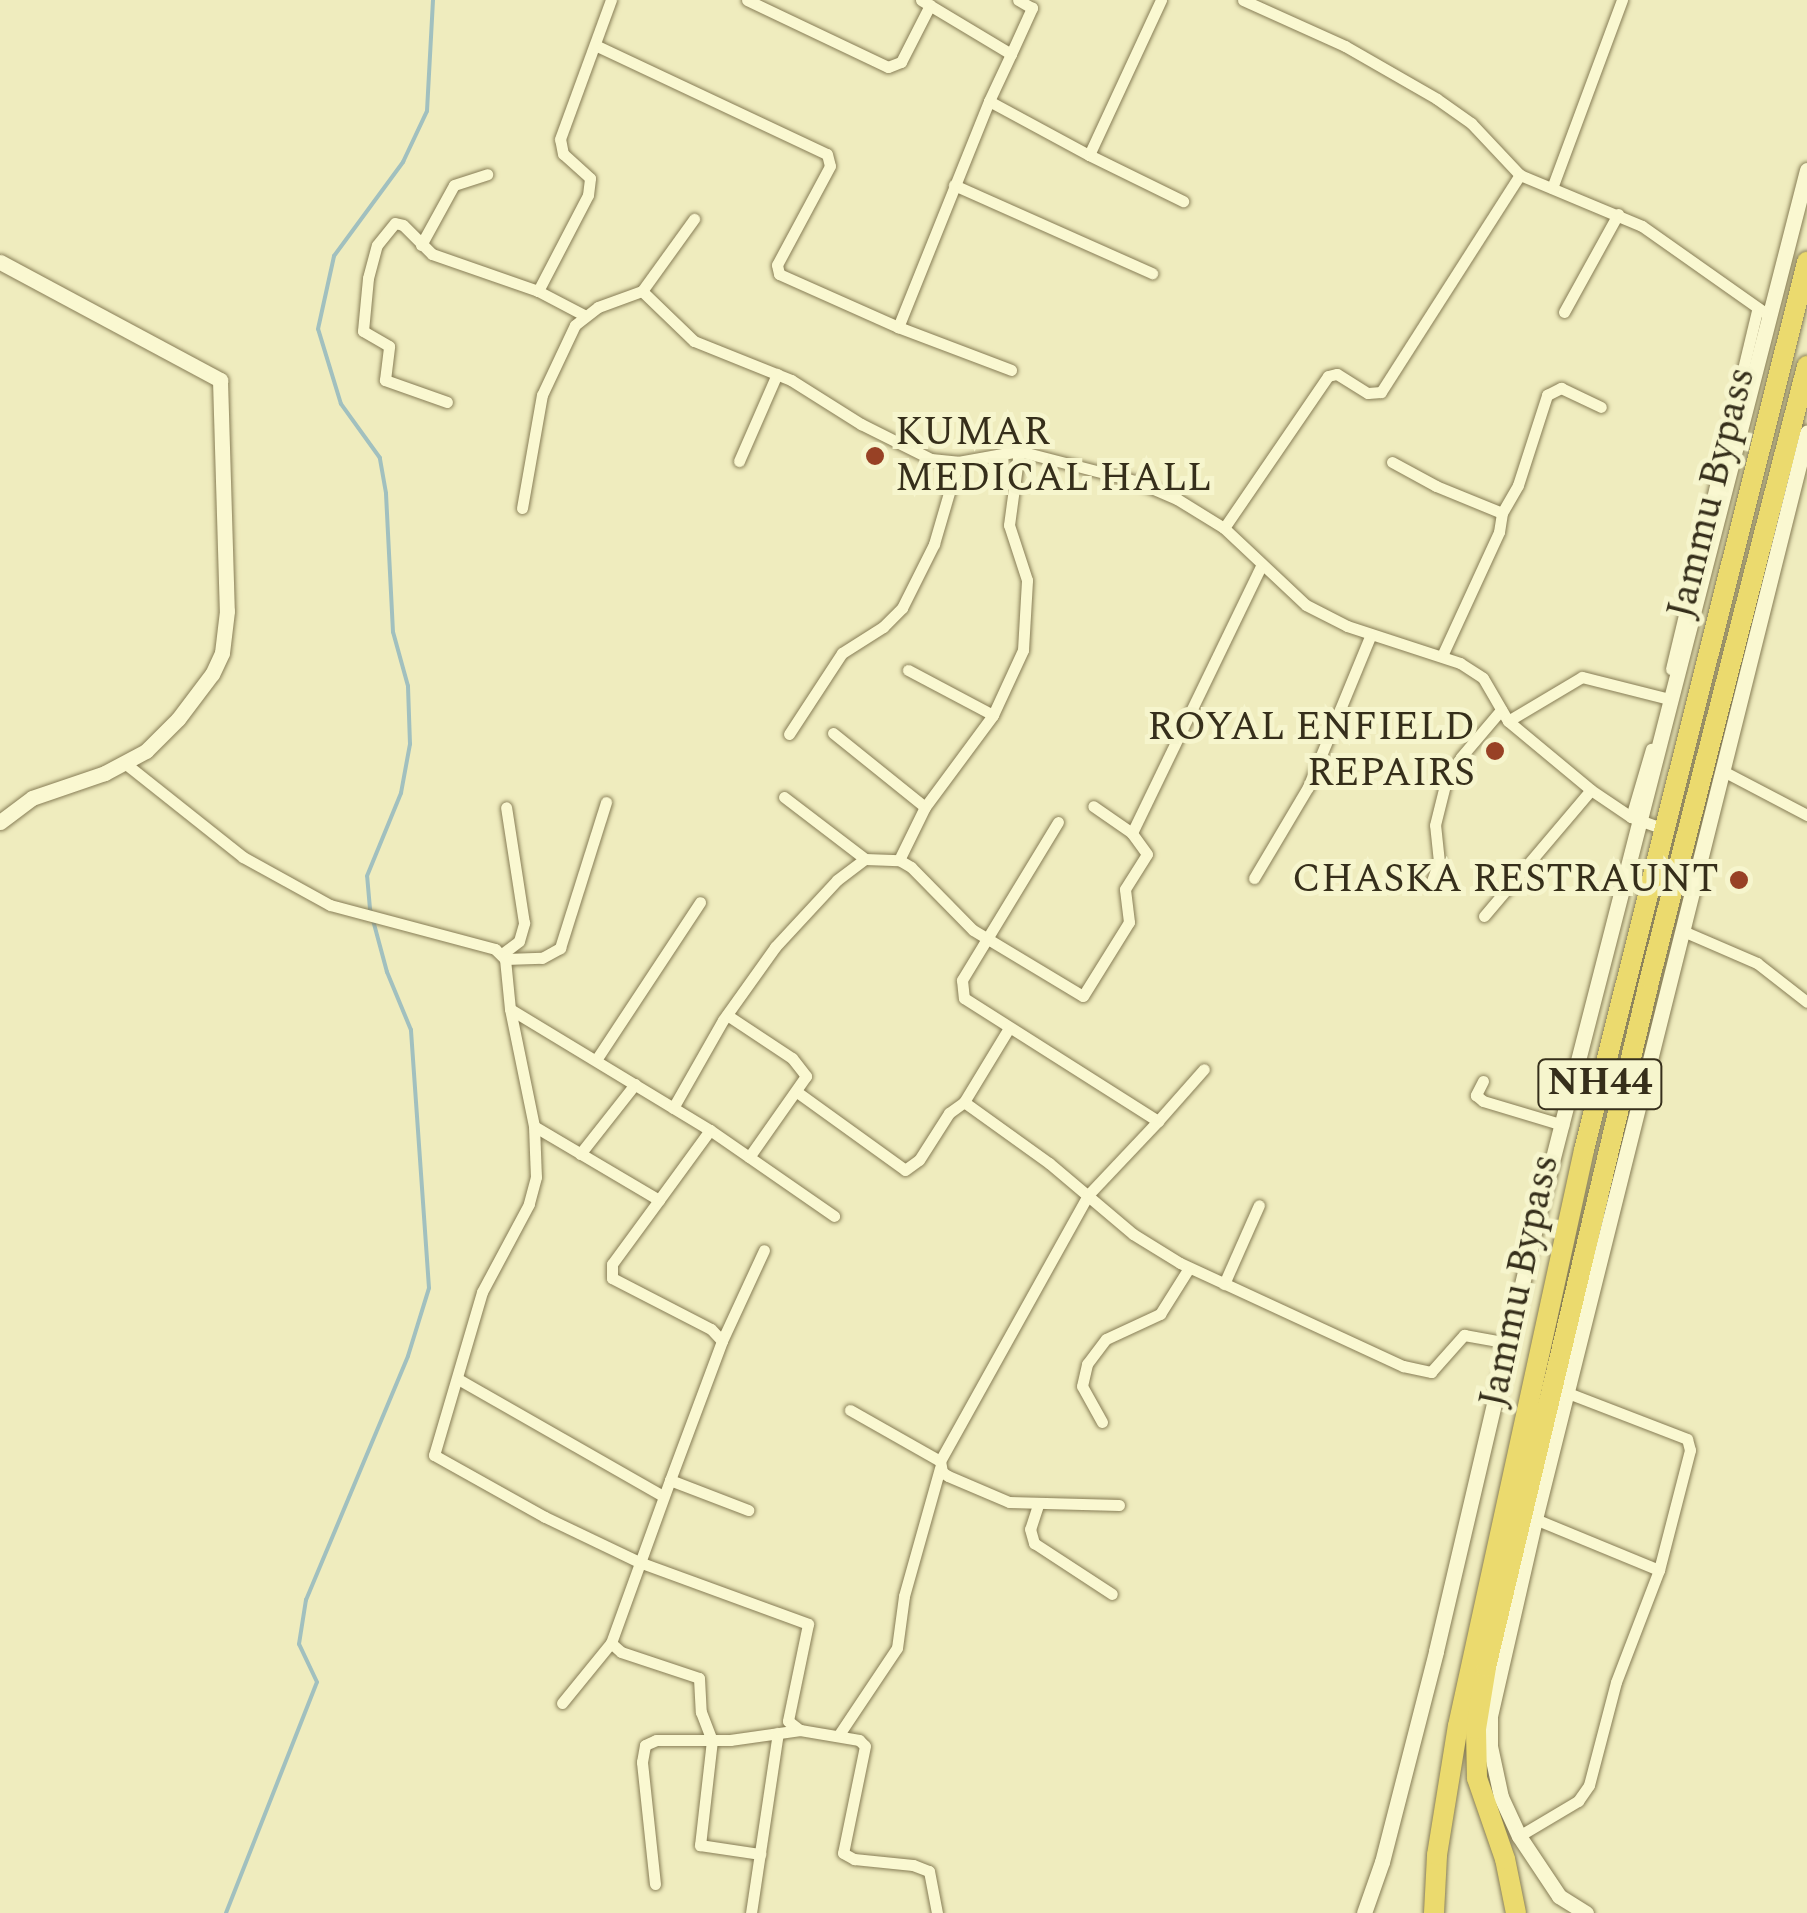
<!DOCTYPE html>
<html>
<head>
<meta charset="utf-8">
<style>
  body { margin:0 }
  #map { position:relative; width:1807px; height:1913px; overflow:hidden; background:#efecbe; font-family:Spectral,serif }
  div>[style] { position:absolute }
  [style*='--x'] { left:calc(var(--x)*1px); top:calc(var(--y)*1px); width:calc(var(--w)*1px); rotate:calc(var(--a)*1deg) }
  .stream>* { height:4px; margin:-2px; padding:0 2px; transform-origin:2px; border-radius:2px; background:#a1c0bf }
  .roads { filter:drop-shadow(0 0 2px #877d56) drop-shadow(0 0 2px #877d56) }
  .minor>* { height:11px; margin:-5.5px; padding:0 5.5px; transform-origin:5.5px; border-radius:5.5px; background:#faf8d1 }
  .tertiary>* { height:15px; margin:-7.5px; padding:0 7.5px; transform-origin:7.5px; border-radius:7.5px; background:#faf8d1 }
  .trunk>* { height:20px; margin:-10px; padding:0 10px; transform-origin:10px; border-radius:10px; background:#ebda6e }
  .dots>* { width:28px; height:28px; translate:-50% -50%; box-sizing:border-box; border:5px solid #f6f5cd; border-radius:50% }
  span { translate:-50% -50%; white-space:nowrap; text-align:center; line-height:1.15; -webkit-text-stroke:10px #f6f5cd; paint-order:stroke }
  .shield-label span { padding:2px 8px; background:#f6f5cd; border:2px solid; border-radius:8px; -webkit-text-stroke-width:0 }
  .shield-label { font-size:38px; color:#362f1b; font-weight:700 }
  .poi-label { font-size:40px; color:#362f1b }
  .left { translate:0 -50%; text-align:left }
  .right { translate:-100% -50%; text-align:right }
  .street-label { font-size:40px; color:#362f1b }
</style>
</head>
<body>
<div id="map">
  <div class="stream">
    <i style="--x:226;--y:1913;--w:248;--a:-68.5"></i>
    <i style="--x:317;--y:1682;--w:42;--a:-115.3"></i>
    <i style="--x:299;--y:1644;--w:45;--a:-81"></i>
    <i style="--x:306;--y:1600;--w:264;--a:-67.3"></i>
    <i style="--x:408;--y:1356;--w:71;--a:-72.8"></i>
    <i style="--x:429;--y:1288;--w:259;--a:-94"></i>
    <i style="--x:411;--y:1030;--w:63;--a:-112.5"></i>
    <i style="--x:387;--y:972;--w:65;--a:-105.1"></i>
    <i style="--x:370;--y:909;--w:33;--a:-95"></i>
    <i style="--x:367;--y:876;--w:90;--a:-67.7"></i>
    <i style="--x:401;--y:793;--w:50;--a:-79.6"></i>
    <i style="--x:410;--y:744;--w:58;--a:-92"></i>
    <i style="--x:408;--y:686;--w:56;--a:-105.5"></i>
    <i style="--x:393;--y:632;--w:139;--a:-92.9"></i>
    <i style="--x:386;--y:493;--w:36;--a:-100"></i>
    <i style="--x:380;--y:458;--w:67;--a:-125.8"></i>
    <i style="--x:341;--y:404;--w:78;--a:-107"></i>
    <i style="--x:318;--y:329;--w:75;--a:-77.6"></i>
    <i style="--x:334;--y:256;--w:117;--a:-53.7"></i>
    <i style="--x:403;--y:162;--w:56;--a:-64.8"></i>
    <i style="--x:427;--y:111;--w:111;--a:-86.9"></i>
  </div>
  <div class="roads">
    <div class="minor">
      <i style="--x:747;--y:0;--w:156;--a:25.4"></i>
      <i style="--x:888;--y:67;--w:14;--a:-21"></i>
      <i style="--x:901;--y:62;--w:64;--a:-63"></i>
      <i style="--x:921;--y:0;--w:105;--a:31"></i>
      <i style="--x:1011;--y:54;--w:52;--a:115.1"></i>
      <i style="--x:989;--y:101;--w:114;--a:28.4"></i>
      <i style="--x:1089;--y:155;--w:171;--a:-65.1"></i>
      <i style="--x:1243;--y:0;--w:112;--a:24.3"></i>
      <i style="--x:1345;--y:46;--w:106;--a:29.9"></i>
      <i style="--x:1437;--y:99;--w:42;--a:35.2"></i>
      <i style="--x:1471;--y:123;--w:71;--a:46.7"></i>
      <i style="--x:1520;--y:175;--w:132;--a:22.7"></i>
      <i style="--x:1642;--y:226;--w:154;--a:35.2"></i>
      <i style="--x:595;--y:45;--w:256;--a:25.2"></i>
      <i style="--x:827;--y:154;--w:12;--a:76"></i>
      <i style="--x:830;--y:166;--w:112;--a:118.2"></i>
      <i style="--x:777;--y:265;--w:9;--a:77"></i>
      <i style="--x:779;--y:274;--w:130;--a:24"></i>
      <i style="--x:1011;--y:54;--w:51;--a:-65.5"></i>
      <i style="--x:1032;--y:8;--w:16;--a:-150"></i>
      <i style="--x:989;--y:101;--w:244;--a:111.9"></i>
      <i style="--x:898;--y:327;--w:121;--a:20.8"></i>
      <i style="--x:1089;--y:155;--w:105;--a:26.1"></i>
      <i style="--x:954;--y:185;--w:217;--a:24"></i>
      <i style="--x:1552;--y:188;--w:201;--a:-69.6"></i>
      <i style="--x:421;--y:245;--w:68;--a:-61.2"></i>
      <i style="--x:454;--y:185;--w:35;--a:-18"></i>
      <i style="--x:538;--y:291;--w:108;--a:-62.5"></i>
      <i style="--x:588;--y:195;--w:17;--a:-83"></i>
      <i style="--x:590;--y:178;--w:36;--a:-138"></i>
      <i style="--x:563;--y:154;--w:15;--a:-101"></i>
      <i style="--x:560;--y:139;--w:148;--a:-69.9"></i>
      <i style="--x:642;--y:291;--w:89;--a:-54.2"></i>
      <i style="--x:1564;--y:312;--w:112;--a:-61.1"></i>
      <i style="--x:447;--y:402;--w:66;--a:-160.5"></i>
      <i style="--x:385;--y:380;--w:34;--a:-83"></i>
      <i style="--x:389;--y:346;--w:30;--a:-150"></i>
      <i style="--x:363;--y:331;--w:53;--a:-84.6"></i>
      <i style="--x:368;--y:278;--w:34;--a:-75"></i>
      <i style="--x:377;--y:245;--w:28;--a:-51"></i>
      <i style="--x:395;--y:223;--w:8;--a:14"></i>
      <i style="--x:403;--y:225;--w:41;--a:45"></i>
      <i style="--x:432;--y:254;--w:112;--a:19.2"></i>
      <i style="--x:538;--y:291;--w:52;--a:27.6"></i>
      <i style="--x:739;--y:461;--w:95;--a:-66.4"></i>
      <i style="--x:1392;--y:462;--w:50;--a:28.6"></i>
      <i style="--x:1436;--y:486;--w:71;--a:22.2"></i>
      <i style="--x:1502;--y:513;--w:19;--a:99"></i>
      <i style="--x:1499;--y:532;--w:136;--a:114.7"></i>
      <i style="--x:522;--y:508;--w:115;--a:-80"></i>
      <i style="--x:542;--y:395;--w:77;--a:-64.8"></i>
      <i style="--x:575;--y:325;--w:29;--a:-38"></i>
      <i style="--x:598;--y:307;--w:47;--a:-20"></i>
      <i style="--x:642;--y:291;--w:72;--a:43.9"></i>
      <i style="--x:694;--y:341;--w:105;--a:21.9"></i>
      <i style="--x:791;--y:380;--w:83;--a:32.2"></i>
      <i style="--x:861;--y:424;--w:78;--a:26.6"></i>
      <i style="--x:931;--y:459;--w:27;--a:6"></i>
      <i style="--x:958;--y:462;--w:62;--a:-10.2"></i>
      <i style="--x:1019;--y:451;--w:120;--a:14.5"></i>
      <i style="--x:1135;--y:481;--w:46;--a:23.2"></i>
      <i style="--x:1177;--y:499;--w:55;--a:31.7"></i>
      <i style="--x:1224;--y:528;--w:112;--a:43.2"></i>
      <i style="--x:1306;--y:605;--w:46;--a:27.1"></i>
      <i style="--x:1347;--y:626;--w:119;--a:18.1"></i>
      <i style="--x:1460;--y:663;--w:27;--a:33"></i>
      <i style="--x:1483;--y:678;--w:50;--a:59.8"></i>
      <i style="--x:1508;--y:721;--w:108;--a:39.7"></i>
      <i style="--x:1591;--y:790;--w:48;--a:34"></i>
      <i style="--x:1631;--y:817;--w:35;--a:20"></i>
      <i style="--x:1502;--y:513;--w:32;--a:-60"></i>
      <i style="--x:1518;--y:485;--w:95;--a:-72.1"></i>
      <i style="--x:1547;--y:395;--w:16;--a:-27"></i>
      <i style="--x:1561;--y:388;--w:44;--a:25.4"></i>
      <i style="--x:1224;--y:528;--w:184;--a:-55.6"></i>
      <i style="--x:1328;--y:376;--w:9;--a:-13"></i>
      <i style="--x:1337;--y:374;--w:36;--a:32"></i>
      <i style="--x:1368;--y:393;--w:13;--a:-4"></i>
      <i style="--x:1381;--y:392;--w:258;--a:-57.4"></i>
      <i style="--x:1671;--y:669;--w:371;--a:-76.5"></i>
      <i style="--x:908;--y:670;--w:96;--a:27.9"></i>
      <i style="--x:1508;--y:721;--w:86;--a:-30.7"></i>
      <i style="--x:1582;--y:677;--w:86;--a:14.2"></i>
      <i style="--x:833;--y:733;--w:118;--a:38.8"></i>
      <i style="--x:789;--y:734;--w:97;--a:-56.8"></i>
      <i style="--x:842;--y:653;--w:49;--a:-32.4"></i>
      <i style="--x:883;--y:627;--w:27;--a:-45"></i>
      <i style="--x:902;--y:608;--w:72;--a:-63.4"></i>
      <i style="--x:934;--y:544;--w:85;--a:-73.7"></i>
      <i style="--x:126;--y:764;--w:149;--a:38.5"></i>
      <i style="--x:243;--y:857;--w:99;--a:28.9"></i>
      <i style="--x:330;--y:905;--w:171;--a:14.9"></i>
      <i style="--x:495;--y:949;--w:14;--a:45"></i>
      <i style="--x:505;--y:959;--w:50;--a:84.3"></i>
      <i style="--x:510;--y:1009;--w:119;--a:78.4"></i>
      <i style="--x:534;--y:1126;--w:51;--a:87.8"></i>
      <i style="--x:536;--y:1177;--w:28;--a:105"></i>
      <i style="--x:529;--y:1204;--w:100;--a:118.1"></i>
      <i style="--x:482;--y:1292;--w:170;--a:106.4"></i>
      <i style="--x:434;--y:1455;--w:127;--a:29.2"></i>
      <i style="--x:545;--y:1517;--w:104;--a:25.6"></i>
      <i style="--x:639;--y:1562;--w:180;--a:20.1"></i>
      <i style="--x:808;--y:1624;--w:99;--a:101.7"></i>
      <i style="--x:788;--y:1721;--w:15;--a:37"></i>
      <i style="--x:800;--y:1730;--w:60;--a:9.6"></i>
      <i style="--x:859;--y:1740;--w:8;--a:45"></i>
      <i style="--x:865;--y:1746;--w:109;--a:101.6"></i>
      <i style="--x:843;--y:1853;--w:13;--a:29"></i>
      <i style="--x:854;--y:1859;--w:59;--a:5.8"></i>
      <i style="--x:913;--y:1865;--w:17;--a:21"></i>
      <i style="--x:929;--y:1871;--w:43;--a:79.2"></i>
      <i style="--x:1723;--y:771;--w:95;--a:27.6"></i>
      <i style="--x:784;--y:797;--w:102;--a:37.4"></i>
      <i style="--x:865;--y:859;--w:34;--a:2"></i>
      <i style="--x:899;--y:860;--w:14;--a:30"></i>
      <i style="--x:911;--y:867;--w:88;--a:45.5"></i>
      <i style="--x:973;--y:930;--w:128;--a:31"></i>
      <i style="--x:1083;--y:996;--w:87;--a:-58.1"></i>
      <i style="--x:1129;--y:922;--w:33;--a:-97"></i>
      <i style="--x:1125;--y:889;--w:41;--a:-57.8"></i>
      <i style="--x:1147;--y:854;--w:26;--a:-126"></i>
      <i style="--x:1132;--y:833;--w:47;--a:-145.3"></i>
      <i style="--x:1631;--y:817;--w:71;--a:-73.6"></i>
      <i style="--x:1058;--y:822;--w:185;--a:121.3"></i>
      <i style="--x:962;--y:980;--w:18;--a:84"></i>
      <i style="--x:964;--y:998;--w:230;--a:32.4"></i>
      <i style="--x:1158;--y:1121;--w:69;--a:-48.5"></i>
      <i style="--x:1132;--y:833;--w:297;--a:-64.2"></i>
      <i style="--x:899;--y:860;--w:59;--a:-63.9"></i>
      <i style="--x:925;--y:807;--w:114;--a:-53.5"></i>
      <i style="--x:993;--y:715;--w:72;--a:-65.2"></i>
      <i style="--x:1023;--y:650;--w:70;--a:-86.7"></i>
      <i style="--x:1027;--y:580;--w:58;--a:-108.1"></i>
      <i style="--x:1009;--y:525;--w:75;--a:-82.3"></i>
      <i style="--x:1254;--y:878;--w:106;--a:-59.3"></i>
      <i style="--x:1308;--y:787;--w:165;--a:-67.6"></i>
      <i style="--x:1432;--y:881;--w:20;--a:-70"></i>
      <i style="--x:1439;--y:862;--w:37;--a:-96"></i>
      <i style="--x:1435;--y:825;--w:41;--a:-76"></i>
      <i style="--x:1445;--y:785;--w:32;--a:-60"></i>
      <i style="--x:1461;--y:757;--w:62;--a:-49.6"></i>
      <i style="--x:1484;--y:916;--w:165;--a:-49.7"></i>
      <i style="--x:1683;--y:931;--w:81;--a:23.4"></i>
      <i style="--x:1757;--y:963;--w:63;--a:38"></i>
      <i style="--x:502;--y:954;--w:21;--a:-37"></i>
      <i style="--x:519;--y:941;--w:19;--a:-74"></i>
      <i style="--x:524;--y:923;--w:117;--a:-98.8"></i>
      <i style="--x:505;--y:959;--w:37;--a:-2"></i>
      <i style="--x:542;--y:958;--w:21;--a:-29"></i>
      <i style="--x:560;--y:948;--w:153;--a:-72.5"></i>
      <i style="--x:510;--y:1009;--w:234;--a:31.2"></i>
      <i style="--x:710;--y:1130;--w:87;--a:126.1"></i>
      <i style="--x:659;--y:1200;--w:145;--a:-149.4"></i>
      <i style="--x:727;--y:1015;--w:78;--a:33.5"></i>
      <i style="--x:792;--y:1058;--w:23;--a:52"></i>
      <i style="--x:806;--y:1076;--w:99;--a:125.1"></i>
      <i style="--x:596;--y:1060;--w:189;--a:-56.6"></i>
      <i style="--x:1483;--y:1081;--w:16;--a:117"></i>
      <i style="--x:1476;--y:1095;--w:9;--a:41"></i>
      <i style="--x:1483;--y:1101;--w:84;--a:16.7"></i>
      <i style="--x:797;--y:1092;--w:133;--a:35.8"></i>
      <i style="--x:905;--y:1170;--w:17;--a:-36"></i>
      <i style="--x:919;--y:1160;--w:56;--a:-57.4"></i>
      <i style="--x:949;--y:1113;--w:19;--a:-36"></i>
      <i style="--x:964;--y:1102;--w:87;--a:-58.7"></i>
      <i style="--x:964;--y:1102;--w:105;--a:35.7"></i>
      <i style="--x:1049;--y:1163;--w:110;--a:40.2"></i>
      <i style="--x:1133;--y:1234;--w:55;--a:31.7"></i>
      <i style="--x:1180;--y:1263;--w:246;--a:24.8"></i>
      <i style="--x:1403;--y:1366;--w:29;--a:12"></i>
      <i style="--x:1431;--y:1372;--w:50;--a:-48.3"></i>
      <i style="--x:1464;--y:1335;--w:46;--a:10.1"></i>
      <i style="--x:673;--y:1108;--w:101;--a:-60.4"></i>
      <i style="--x:723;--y:1020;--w:90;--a:-54.5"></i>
      <i style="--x:775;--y:947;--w:91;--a:-47.2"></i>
      <i style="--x:837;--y:880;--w:35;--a:-37"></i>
      <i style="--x:710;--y:1130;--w:151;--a:34.7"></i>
      <i style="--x:580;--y:1154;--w:89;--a:-51.8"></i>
      <i style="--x:659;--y:1200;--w:79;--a:126.3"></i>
      <i style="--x:612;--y:1264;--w:14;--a:90"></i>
      <i style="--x:612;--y:1278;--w:111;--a:27.3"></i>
      <i style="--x:711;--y:1329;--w:16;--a:47"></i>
      <i style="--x:722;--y:1341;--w:148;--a:110.5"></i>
      <i style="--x:670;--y:1480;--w:84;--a:21"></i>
      <i style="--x:1224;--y:1284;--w:86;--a:-66.1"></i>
      <i style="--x:722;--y:1341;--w:100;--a:-65.2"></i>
      <i style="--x:458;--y:1379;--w:236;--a:29.7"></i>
      <i style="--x:850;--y:1410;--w:103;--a:29.5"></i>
      <i style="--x:1102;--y:1422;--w:41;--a:-119.1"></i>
      <i style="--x:1082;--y:1386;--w:23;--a:-77"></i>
      <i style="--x:1087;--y:1364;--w:31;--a:-53"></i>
      <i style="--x:1106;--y:1339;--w:60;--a:-24.8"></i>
      <i style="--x:1160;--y:1314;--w:54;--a:-57.8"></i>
      <i style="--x:670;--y:1480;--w:173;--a:109.9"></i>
      <i style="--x:611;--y:1643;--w:13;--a:42"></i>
      <i style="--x:621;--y:1652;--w:82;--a:18.4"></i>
      <i style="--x:699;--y:1678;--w:34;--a:87"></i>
      <i style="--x:701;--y:1712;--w:30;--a:69"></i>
      <i style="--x:712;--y:1740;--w:106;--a:96.5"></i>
      <i style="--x:700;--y:1845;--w:61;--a:8.5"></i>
      <i style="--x:1038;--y:1505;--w:25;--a:108"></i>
      <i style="--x:1030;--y:1529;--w:15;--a:74"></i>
      <i style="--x:1034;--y:1543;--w:93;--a:33.2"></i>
      <i style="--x:1119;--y:1505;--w:110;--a:-178.4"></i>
      <i style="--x:1009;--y:1502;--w:66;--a:-156.9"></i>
      <i style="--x:948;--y:1476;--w:7;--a:-146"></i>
      <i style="--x:942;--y:1472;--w:11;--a:-100"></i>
      <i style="--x:940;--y:1461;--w:304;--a:-60.9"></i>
      <i style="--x:1088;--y:1195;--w:102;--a:-46.6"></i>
      <i style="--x:1535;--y:1519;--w:134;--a:22.4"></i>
      <i style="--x:562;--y:1703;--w:77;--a:-50.8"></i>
      <i style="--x:838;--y:1736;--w:106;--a:-56.2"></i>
      <i style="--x:897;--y:1648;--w:52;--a:-82.3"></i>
      <i style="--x:904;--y:1596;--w:133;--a:-74.3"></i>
      <i style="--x:1519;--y:1836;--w:69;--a:-30.7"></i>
      <i style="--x:1578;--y:1801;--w:19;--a:-55"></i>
      <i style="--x:1589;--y:1785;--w:106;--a:-75.3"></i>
      <i style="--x:1616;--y:1682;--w:120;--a:-69"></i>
      <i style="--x:1659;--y:1570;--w:124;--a:-75.5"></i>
      <i style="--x:1690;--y:1450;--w:11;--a:-105"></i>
      <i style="--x:1687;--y:1439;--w:128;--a:-158.9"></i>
      <i style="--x:655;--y:1884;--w:123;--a:-96.1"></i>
      <i style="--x:642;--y:1762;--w:17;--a:-80"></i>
      <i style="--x:645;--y:1745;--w:12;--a:-24"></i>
      <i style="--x:656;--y:1740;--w:74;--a:0"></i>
      <i style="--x:730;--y:1740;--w:71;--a:-8.1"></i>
      <i style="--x:751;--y:1913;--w:182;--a:-81.5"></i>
    </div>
    <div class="tertiary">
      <i style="--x:0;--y:262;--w:250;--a:28.2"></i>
      <i style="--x:220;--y:380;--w:231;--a:88.3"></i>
      <i style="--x:227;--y:611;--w:42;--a:96.8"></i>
      <i style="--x:222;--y:653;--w:23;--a:115"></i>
      <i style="--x:212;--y:674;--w:56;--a:127.1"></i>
      <i style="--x:178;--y:719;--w:45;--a:135"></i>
      <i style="--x:146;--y:751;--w:47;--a:151.8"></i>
      <i style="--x:105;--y:773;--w:77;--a:161.1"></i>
      <i style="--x:32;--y:798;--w:40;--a:143"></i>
      <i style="--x:1364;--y:1913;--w:54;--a:-70.6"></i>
      <i style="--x:1382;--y:1862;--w:218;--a:-75.6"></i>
      <i style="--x:1436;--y:1651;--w:447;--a:-76.8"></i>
      <i style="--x:1538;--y:1216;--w:1080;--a:-75.58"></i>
      <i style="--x:1586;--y:1913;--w:32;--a:-148"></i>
      <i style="--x:1559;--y:1896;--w:72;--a:-123.7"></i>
      <i style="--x:1519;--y:1836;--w:43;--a:-114.8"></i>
      <i style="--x:1501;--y:1797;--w:52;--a:-102.2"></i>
      <i style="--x:1490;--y:1746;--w:30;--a:-90"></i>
      <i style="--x:1490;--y:1716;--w:202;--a:-77.1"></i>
      <i style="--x:1535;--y:1519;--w:1120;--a:-75.94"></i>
    </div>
    <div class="trunk">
      <i style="--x:1434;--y:1913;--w:58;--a:-87"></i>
      <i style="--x:1437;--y:1855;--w:131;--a:-80.8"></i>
      <i style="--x:1458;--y:1726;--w:590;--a:-77.66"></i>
      <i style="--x:1584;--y:1150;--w:916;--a:-75.9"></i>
      <i style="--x:1516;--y:1913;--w:55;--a:-101.5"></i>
      <i style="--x:1505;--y:1859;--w:86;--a:-109.1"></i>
      <i style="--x:1477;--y:1778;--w:49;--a:-91.2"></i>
      <i style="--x:1476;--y:1729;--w:63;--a:-80.8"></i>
      <i style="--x:1486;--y:1667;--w:708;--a:-76.61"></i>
      <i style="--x:1650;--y:978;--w:632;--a:-75.61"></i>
    </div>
  </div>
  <div class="dots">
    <i style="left:875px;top:456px;background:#984125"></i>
    <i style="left:1495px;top:751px;background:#984125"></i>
    <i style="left:1739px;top:880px;background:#984125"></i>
  </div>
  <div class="shield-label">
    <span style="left:1600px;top:1084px">NH44</span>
  </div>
  <div class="poi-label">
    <span class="left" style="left:895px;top:456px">KUMAR<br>MEDICAL HALL</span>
    <span class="right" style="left:1475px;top:751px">ROYAL ENFIELD<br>REPAIRS</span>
    <span class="right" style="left:1719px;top:880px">CHASKA RESTRAUNT</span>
  </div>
  <div class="street-label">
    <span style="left:1712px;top:493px;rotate:-76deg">Jammu Bypass</span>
    <span style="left:1520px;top:1281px;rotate:-78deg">Jammu Bypass</span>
  </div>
</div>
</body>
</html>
